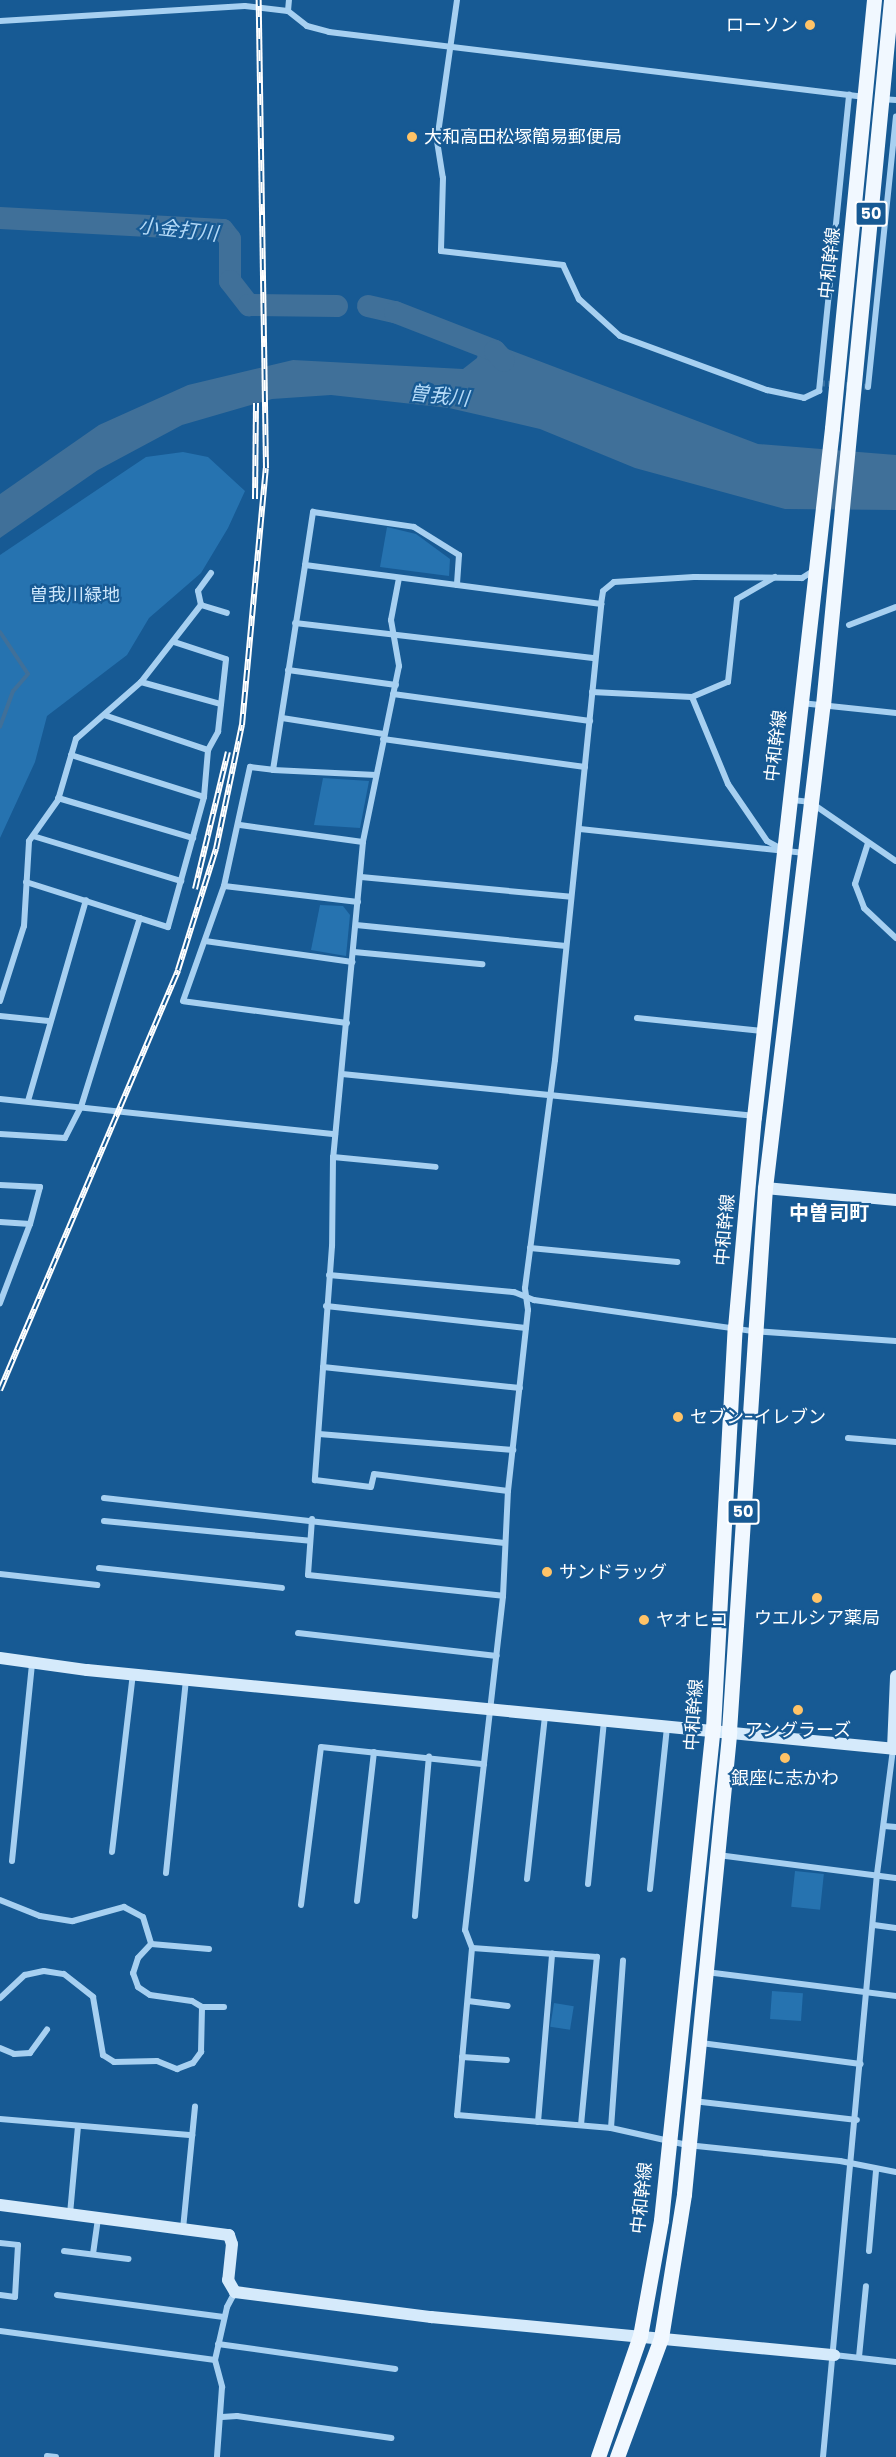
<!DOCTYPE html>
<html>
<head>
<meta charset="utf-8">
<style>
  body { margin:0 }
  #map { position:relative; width:896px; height:2457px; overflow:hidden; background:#175a94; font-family:Poppins,"Noto Sans JP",sans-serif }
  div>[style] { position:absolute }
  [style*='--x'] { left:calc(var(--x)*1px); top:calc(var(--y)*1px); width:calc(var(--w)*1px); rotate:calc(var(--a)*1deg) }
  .green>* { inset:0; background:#2673b0; transform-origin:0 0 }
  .water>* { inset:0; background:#407099 }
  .stream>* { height:4px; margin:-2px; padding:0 2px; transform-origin:2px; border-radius:2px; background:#407099 }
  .river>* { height:22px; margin:-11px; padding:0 11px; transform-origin:11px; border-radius:11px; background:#407099 }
  .street-tunnel>* { height:6px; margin-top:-3px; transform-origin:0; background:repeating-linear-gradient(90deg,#3a73a4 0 6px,transparent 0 9px) }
  .street>* { height:6px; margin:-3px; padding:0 3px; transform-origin:3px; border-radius:3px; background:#a7d0f1 }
  .secondary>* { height:12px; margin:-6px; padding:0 6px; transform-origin:6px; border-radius:6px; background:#d5eafb }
  .primary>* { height:15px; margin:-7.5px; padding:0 7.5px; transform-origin:7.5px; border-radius:7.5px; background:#f1f8ff }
  .rail>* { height:6px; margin-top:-3px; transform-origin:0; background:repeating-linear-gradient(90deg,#175a94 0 11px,#fff 0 22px); box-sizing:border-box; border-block:2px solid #fff }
  .dots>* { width:16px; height:16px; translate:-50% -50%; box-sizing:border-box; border:3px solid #175a94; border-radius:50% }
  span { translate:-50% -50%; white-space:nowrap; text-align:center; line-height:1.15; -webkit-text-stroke:4.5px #175a94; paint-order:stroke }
  .shield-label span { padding:2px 4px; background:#175a94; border:2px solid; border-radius:4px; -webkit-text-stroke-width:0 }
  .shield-label { font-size:16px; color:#fff; font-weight:700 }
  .poi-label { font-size:18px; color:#fff }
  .right { translate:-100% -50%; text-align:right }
  .left { translate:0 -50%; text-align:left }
  .street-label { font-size:18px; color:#fff }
  .park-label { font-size:18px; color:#cee7fc }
  .water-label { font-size:20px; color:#b3d9f7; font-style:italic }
  .neighbourhood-label { font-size:20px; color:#fff; font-weight:700 }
</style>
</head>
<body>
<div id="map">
  <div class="green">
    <i style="clip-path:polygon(183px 452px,208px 457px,245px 491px,228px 528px,201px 573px,149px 618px,127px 655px,47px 716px,35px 762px,0 838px,0 555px,146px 457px)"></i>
    <i style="clip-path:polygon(387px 527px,416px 534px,450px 559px,449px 576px,380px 567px)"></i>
    <i style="clip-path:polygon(323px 778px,369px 781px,360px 828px,314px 825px)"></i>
    <i style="clip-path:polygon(320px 905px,343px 906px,350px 915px,346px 956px,311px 950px)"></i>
    <i style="left:795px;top:1871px;width:29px;height:36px;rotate:6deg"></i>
    <i style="left:772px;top:1991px;width:31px;height:28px;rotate:4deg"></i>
    <i style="left:554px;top:2003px;width:20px;height:24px;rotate:9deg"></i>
  </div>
  <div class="water">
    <i style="clip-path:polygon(481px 339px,758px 444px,896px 455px,896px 510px,785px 509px,635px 468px,540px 429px,449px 408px,331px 395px,272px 399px,182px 425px,98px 470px,0 538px,0 494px,99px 425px,188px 385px,293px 360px,463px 369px,477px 358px)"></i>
  </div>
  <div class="stream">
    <i style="--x:0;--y:632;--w:50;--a:56.3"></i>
    <i style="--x:28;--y:674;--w:23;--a:131"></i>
    <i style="--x:13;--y:691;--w:38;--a:110"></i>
  </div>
  <div class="river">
    <i style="--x:0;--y:218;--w:223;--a:3.1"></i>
    <i style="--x:223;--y:230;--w:11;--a:52"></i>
    <i style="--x:230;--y:239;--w:42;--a:90"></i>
    <i style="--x:230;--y:281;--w:31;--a:52"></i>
    <i style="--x:249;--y:305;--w:88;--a:0.7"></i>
    <i style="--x:368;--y:306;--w:28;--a:13"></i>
    <i style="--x:395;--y:312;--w:107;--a:21.3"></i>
    <i style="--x:495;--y:351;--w:13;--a:48"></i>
  </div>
  <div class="street-tunnel">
    <i style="--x:819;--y:383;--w:49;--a:4.7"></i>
  </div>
  <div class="street">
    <i style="--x:457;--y:0;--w:142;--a:98.1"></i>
    <i style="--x:437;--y:141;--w:37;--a:81"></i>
    <i style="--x:443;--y:178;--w:73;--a:91.6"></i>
    <i style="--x:441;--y:251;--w:123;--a:6.5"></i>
    <i style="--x:563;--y:265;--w:38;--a:65"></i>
    <i style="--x:579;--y:299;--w:55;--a:42.1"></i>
    <i style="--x:620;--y:336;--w:157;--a:20.2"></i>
    <i style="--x:767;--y:390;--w:38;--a:12"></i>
    <i style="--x:804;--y:398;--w:17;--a:-25"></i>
    <i style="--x:819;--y:391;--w:298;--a:-84.2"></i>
    <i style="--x:288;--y:11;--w:11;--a:-85"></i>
    <i style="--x:0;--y:21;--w:245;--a:-3.5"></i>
    <i style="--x:245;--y:6;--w:43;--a:6.6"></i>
    <i style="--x:288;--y:11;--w:24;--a:38"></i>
    <i style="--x:307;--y:26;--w:23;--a:15"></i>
    <i style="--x:329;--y:32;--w:540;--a:6.91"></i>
    <i style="--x:881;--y:99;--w:15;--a:4"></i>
    <i style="--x:868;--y:387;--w:272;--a:-84.1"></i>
    <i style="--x:305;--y:565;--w:54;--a:-81.4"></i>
    <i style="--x:313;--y:512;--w:102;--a:8.4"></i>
    <i style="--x:414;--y:527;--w:53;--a:31.9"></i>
    <i style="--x:459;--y:555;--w:30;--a:94"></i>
    <i style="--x:211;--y:573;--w:22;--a:126"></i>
    <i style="--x:198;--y:591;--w:14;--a:78"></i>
    <i style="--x:201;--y:605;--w:27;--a:17"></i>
    <i style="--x:399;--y:578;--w:43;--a:100.8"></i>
    <i style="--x:391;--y:620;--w:47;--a:80.1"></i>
    <i style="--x:399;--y:666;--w:180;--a:101.6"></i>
    <i style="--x:363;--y:842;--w:316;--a:95.4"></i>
    <i style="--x:333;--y:1157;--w:89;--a:90.6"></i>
    <i style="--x:332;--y:1246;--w:235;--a:94.2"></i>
    <i style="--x:315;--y:1480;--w:56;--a:7.1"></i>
    <i style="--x:371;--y:1487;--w:13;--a:-77"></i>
    <i style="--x:374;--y:1474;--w:135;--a:7.2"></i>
    <i style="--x:295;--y:623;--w:302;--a:6.7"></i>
    <i style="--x:849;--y:625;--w:50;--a:-21"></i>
    <i style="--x:288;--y:670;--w:109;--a:7.9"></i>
    <i style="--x:141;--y:682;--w:83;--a:15.4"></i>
    <i style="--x:592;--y:692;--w:100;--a:2.9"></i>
    <i style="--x:692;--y:697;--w:94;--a:67.5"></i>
    <i style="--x:728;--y:784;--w:69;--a:55.6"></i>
    <i style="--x:767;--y:841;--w:18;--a:29"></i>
    <i style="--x:393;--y:694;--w:199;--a:7.8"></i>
    <i style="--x:692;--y:697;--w:39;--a:-23"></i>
    <i style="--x:728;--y:682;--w:83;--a:-83.8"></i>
    <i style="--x:737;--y:599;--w:44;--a:-30.1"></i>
    <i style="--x:801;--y:703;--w:96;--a:6"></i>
    <i style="--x:104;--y:715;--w:110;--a:18.6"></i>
    <i style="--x:282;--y:718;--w:103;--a:8.9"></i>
    <i style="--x:383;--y:739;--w:204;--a:7.9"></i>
    <i style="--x:71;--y:755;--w:139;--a:17.5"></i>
    <i style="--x:376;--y:775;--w:103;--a:-177.2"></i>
    <i style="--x:273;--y:770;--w:207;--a:-81.1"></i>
    <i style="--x:305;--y:565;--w:299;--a:7.5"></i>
    <i style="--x:58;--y:798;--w:141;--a:16.5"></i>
    <i style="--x:792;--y:800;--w:18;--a:6"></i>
    <i style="--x:810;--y:802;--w:104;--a:34.5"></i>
    <i style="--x:240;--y:825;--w:124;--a:7.9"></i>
    <i style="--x:580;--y:829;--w:224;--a:6.1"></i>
    <i style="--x:33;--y:836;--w:155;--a:16.9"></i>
    <i style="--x:868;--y:843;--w:43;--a:107.6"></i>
    <i style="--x:855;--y:884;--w:26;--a:69"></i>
    <i style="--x:864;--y:908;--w:44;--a:43.2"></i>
    <i style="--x:361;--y:877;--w:211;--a:5.4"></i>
    <i style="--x:26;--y:882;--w:149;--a:17.6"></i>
    <i style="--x:168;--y:927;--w:135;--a:-74.5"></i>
    <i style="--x:204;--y:797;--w:47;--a:-85.1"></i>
    <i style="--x:208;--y:750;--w:21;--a:-61"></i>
    <i style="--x:218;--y:732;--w:73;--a:-83.7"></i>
    <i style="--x:226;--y:659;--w:55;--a:-161.9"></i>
    <i style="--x:224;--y:886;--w:122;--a:-77.7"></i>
    <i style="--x:250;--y:767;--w:23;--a:7"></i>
    <i style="--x:356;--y:925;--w:211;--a:5.7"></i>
    <i style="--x:205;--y:941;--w:149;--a:8.1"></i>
    <i style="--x:354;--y:952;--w:129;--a:5.4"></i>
    <i style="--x:0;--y:1001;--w:79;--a:-72.3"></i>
    <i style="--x:24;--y:926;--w:85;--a:-86.6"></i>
    <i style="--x:29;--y:841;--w:50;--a:-54.7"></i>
    <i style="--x:58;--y:800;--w:64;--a:-73.6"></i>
    <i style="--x:76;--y:739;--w:86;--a:-41.2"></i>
    <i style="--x:141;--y:682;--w:98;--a:-52.1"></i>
    <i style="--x:0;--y:1016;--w:49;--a:5.8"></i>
    <i style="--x:637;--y:1018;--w:126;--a:5.9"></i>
    <i style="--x:347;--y:1023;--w:165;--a:-172.4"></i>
    <i style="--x:183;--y:1001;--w:122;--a:-70.4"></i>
    <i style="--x:224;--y:886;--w:135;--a:6.8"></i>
    <i style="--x:342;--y:1074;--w:413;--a:5.8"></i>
    <i style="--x:0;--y:1099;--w:337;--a:6"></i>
    <i style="--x:28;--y:1101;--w:209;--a:-73.9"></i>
    <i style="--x:0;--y:1134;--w:65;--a:3.5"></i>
    <i style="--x:65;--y:1138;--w:35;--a:-63"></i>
    <i style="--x:81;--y:1107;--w:198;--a:-72.7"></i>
    <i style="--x:333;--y:1157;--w:103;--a:5.5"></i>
    <i style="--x:0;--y:1185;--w:40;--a:2.9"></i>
    <i style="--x:40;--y:1187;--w:38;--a:105"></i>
    <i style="--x:30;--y:1224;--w:85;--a:110.8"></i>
    <i style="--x:0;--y:1222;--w:30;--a:4"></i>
    <i style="--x:530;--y:1248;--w:148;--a:5.4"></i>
    <i style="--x:329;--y:1275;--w:186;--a:5.3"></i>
    <i style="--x:514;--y:1292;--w:22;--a:22"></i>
    <i style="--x:534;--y:1300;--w:221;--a:8.1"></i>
    <i style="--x:753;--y:1331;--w:143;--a:4"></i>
    <i style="--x:326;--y:1306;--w:201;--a:6.3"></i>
    <i style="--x:323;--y:1367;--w:198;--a:6.1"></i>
    <i style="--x:319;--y:1434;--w:195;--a:4.7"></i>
    <i style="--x:848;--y:1438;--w:48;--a:4.8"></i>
    <i style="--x:104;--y:1498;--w:403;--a:6.4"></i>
    <i style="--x:312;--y:1519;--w:56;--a:94.1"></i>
    <i style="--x:308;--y:1575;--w:196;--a:6.1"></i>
    <i style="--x:104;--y:1521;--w:207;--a:5.5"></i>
    <i style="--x:99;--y:1568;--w:184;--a:6.2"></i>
    <i style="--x:0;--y:1574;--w:98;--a:6.5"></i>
    <i style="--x:298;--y:1633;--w:200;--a:6.6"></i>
    <i style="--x:884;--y:1826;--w:12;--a:5"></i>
    <i style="--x:112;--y:1852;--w:179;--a:-83.3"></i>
    <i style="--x:718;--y:1855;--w:179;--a:7.4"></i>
    <i style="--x:12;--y:1861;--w:199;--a:-84.2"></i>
    <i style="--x:166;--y:1873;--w:195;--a:-84.1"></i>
    <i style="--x:527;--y:1879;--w:165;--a:-83.7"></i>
    <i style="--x:588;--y:1884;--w:165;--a:-84.4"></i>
    <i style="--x:650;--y:1889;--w:164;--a:-84"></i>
    <i style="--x:0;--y:1900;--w:43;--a:21.8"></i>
    <i style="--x:40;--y:1916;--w:33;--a:9"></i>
    <i style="--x:73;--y:1921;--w:53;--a:-15.4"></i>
    <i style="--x:124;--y:1907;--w:21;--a:28"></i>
    <i style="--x:143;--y:1917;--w:28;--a:73"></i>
    <i style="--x:357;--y:1901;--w:150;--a:-83.5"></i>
    <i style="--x:301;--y:1905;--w:159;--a:-82.8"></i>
    <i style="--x:321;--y:1747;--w:164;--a:6"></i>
    <i style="--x:415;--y:1916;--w:160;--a:-85"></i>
    <i style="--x:874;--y:1925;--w:22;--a:8"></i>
    <i style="--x:472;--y:1948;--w:168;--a:95.1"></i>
    <i style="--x:457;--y:2115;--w:155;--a:4.8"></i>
    <i style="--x:611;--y:2128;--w:78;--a:12.6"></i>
    <i style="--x:687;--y:2145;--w:154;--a:6"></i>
    <i style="--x:840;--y:2161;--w:57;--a:11.1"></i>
    <i style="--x:209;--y:1949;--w:58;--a:-175.1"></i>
    <i style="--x:151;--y:1944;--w:19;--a:133"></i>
    <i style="--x:138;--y:1958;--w:16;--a:108"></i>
    <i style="--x:133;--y:1973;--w:15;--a:70"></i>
    <i style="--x:138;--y:1987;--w:14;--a:34"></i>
    <i style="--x:150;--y:1995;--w:42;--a:8.1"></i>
    <i style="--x:192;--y:2001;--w:12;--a:31"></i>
    <i style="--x:202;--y:2007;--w:22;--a:0"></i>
    <i style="--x:706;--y:1972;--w:192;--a:7.2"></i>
    <i style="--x:0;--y:1998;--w:34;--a:-43"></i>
    <i style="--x:25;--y:1975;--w:19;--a:-12"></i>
    <i style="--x:44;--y:1971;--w:20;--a:9"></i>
    <i style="--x:64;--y:1974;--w:37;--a:38"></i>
    <i style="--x:93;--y:1997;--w:59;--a:80.2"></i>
    <i style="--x:103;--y:2055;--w:13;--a:32"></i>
    <i style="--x:114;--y:2062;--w:43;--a:-1.3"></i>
    <i style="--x:157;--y:2061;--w:22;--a:22"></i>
    <i style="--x:177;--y:2069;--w:17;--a:-21"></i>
    <i style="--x:193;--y:2063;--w:14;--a:-54"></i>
    <i style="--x:201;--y:2052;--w:45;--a:-88.7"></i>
    <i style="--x:468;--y:2001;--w:40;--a:7.1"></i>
    <i style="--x:701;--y:2043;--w:161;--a:7.5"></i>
    <i style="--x:0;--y:2048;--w:15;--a:23"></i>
    <i style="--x:14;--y:2054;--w:16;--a:-4"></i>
    <i style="--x:30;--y:2053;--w:29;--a:-54"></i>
    <i style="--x:462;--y:2057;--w:45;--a:3.8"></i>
    <i style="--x:693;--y:2101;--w:165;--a:6.6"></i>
    <i style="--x:0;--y:2119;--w:193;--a:4.8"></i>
    <i style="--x:538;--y:2122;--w:169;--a:-85.2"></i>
    <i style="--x:581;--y:2125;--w:169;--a:-84.6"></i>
    <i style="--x:597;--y:1957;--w:125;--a:-175.9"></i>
    <i style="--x:472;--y:1948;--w:19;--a:-111"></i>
    <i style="--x:465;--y:1930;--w:336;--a:-83.5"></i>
    <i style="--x:503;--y:1596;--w:105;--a:-87.3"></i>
    <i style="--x:508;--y:1491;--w:182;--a:-83.7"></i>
    <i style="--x:528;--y:1310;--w:22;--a:-98"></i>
    <i style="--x:525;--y:1288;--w:230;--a:-82.5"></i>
    <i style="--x:555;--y:1060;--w:458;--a:-84.2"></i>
    <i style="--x:601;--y:604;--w:13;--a:-81"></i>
    <i style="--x:603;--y:591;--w:14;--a:-39"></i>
    <i style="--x:614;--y:582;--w:80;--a:-3.6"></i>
    <i style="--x:694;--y:577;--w:108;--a:0.5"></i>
    <i style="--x:802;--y:578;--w:15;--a:-32"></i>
    <i style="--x:611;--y:2128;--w:168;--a:-85.9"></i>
    <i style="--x:70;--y:2214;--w:88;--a:-84.8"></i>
    <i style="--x:183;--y:2229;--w:123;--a:-84.4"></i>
    <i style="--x:0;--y:2243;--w:18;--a:6"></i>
    <i style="--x:18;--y:2245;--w:52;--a:93.3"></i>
    <i style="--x:15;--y:2297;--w:15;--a:-172"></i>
    <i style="--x:64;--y:2251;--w:65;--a:7"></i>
    <i style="--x:869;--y:2251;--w:80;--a:-85"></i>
    <i style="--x:93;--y:2254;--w:36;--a:-82"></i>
    <i style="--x:57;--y:2295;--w:168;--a:7.5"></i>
    <i style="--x:0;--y:2331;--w:217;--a:7.7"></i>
    <i style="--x:215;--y:2360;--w:54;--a:-77.2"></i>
    <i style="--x:227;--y:2307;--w:17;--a:-62"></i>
    <i style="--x:218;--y:2344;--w:179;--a:8"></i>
    <i style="--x:834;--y:2355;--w:62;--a:6.4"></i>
    <i style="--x:859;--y:2357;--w:71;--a:-84.4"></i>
    <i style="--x:215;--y:2360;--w:28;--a:75"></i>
    <i style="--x:222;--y:2387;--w:70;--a:94.1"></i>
    <i style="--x:222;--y:2417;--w:15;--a:-4"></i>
    <i style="--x:237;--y:2416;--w:156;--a:8.1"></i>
    <i style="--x:47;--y:2456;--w:9;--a:6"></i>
    <i style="--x:823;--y:2457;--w:585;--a:-84.71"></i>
    <i style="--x:877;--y:1874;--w:126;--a:-82.7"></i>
  </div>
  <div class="secondary">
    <i style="--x:765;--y:1188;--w:132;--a:5.2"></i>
    <i style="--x:0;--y:1658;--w:88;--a:7.9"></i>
    <i style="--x:87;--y:1670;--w:813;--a:5.58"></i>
    <i style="--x:893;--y:1749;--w:73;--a:-87.6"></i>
    <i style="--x:0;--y:2205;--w:231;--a:7.5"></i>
    <i style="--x:229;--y:2235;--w:9;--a:72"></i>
    <i style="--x:232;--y:2244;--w:36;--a:96"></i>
    <i style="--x:228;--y:2280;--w:14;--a:60"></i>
    <i style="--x:235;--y:2292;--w:198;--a:7.3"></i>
    <i style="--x:431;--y:2317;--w:405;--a:5.4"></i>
  </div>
  <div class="primary">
    <i style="--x:598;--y:2457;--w:128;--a:-70.9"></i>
    <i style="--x:640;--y:2336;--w:118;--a:-79.7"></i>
    <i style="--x:661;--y:2220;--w:495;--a:-84"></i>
    <i style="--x:713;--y:1728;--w:401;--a:-86.9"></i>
    <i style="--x:735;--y:1328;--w:212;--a:-84.9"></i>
    <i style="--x:754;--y:1117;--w:693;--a:-83.54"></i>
    <i style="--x:832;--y:428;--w:430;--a:-84.4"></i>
    <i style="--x:617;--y:2457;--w:127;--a:-69.7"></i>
    <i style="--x:661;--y:2338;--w:146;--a:-80.9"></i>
    <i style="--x:684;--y:2194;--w:465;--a:-84.4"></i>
    <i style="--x:729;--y:1731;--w:544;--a:-86.21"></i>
    <i style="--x:765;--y:1188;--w:486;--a:-83.2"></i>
    <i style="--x:823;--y:705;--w:708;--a:-84.49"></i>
  </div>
  <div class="rail">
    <i style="--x:255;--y:499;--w:96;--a:-89.4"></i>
    <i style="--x:195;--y:889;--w:141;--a:-76.5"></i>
    <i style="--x:0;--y:1390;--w:456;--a:-67"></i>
    <i style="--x:178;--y:970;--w:127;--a:-72.6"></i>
    <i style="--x:216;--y:849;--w:127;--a:-78.2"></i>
    <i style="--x:242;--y:725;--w:258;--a:-84.7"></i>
    <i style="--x:266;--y:468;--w:468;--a:-90.9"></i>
  </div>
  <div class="dots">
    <i style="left:810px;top:25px;background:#ffc367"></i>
    <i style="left:412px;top:137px;background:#ffc367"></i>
    <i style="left:678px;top:1417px;background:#ffc367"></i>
    <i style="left:547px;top:1572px;background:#ffc367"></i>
    <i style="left:817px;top:1598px;background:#ffc367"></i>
    <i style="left:644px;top:1620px;background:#ffc367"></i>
    <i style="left:798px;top:1710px;background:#ffc367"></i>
    <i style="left:785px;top:1758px;background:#ffc367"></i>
  </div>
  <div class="shield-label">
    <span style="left:871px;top:214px">50</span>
    <span style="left:743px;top:1512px">50</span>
  </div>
  <div class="poi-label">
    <span class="right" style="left:798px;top:25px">ローソン</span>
    <span class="left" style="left:424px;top:137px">大和高田松塚簡易郵便局</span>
    <span class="left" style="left:690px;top:1417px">セブン-イレブン</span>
    <span class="left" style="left:559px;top:1572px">サンドラッグ</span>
    <span style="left:817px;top:1618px">ウエルシア薬局</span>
    <span class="left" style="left:656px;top:1620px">ヤオヒコ</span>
    <span style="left:798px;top:1730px">アングラーズ</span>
    <span style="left:785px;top:1778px">銀座に志かわ</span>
  </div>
  <div class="street-label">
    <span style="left:830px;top:263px;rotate:-84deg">中和幹線</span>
    <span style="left:776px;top:746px;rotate:-83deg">中和幹線</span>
    <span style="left:725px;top:1230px;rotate:-85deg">中和幹線</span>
    <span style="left:694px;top:1715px;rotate:-86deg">中和幹線</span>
    <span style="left:642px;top:2198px;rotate:-84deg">中和幹線</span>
  </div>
  <div class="park-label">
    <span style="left:75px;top:595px">曽我川緑地</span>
  </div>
  <div class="water-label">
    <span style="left:178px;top:230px;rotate:6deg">小金打川</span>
    <span style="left:439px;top:396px;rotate:6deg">曽我川</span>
  </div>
  <div class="neighbourhood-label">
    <span style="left:829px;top:1213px">中曽司町</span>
  </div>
</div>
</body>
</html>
